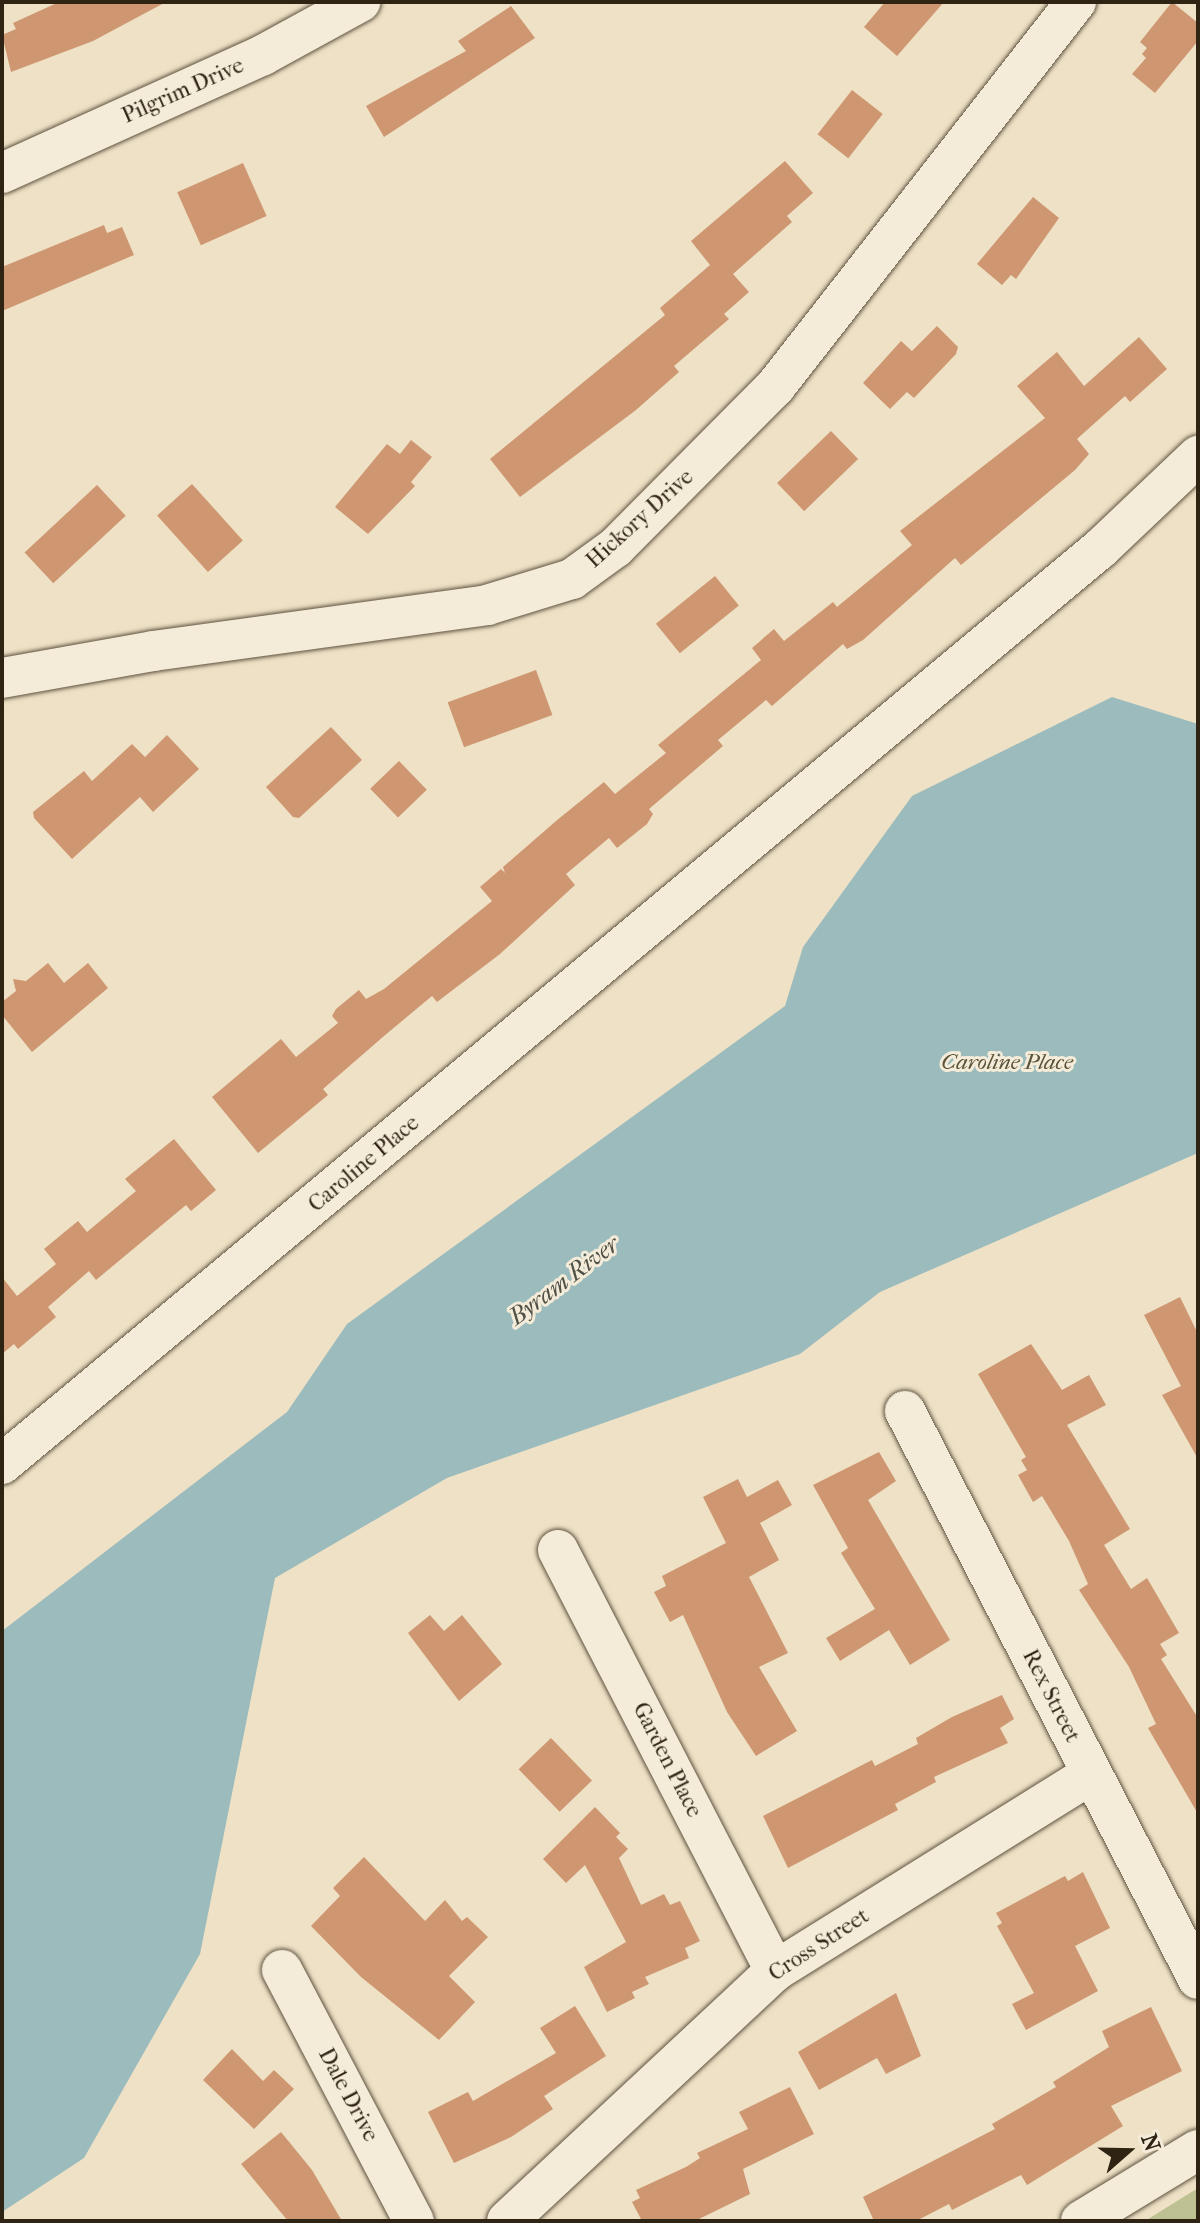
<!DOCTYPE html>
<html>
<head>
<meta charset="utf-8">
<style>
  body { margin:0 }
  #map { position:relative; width:1200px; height:2223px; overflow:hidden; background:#eee1c5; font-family:"IM FELL French Canon",serif }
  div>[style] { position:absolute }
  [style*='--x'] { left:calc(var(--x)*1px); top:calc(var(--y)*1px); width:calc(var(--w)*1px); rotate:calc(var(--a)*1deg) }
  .green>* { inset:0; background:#bec191 }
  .water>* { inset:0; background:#9cbbbd }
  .building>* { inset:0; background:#ce9771; transform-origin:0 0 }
  .roads { filter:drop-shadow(0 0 2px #5f5340) drop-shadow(0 0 2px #5f5340) }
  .street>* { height:40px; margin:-20px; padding:0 20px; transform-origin:20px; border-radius:20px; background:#f4ecd9 }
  span { translate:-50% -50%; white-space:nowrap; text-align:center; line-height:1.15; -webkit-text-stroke:6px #f4ecd9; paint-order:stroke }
  .street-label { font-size:22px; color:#2f2414 }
  .park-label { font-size:22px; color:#5a533a; font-style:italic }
  .water-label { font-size:24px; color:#505147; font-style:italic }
  .frame { position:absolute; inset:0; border:4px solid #2f2414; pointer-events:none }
  .north { position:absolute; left:1088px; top:2111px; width:80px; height:80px; -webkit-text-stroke:6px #f4ecd9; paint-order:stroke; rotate:70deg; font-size:22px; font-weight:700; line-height:32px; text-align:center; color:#2f2414 }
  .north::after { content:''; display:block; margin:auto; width:28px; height:36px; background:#2f2414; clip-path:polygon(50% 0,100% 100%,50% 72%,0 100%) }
</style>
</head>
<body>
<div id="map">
  <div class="green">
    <i style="clip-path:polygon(1198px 2188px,1198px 2221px,1145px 2221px)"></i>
  </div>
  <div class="water">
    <i style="clip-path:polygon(1112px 697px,1198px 724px,1198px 1153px,880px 1292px,800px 1354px,447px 1478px,275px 1578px,200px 1954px,84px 2158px,2px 2212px,2px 1631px,287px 1412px,347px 1324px,785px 1006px,803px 947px,912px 796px)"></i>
  </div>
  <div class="building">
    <i style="clip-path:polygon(59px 2px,166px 2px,93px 41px,11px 72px,2px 35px,16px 29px,13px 23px)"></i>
    <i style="clip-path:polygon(885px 2px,944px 2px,897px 56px,864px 27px)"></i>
    <i style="clip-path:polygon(1172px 2px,1198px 23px,1198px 41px,1155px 93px,1132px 74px,1146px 58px,1142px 54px,1147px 48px,1140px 42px)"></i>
    <i style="clip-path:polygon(511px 6px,535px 38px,384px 137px,366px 106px,466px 51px,458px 41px)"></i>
    <i style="left:852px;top:90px;width:39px;height:56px;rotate:38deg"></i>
    <i style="clip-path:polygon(785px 161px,813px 193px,787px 216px,792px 222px,733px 274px,749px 292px,724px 314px,729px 319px,674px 366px,679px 372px,636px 410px,520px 497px,490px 459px,665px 315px,660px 308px,710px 265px,691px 241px)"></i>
    <i style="left:243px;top:163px;width:58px;height:72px;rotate:66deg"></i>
    <i style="clip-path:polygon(1033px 197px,1059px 218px,1016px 279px,1011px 275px,1002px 285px,977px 264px)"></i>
    <i style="clip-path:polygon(104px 225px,107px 233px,122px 227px,134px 255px,2px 311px,2px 267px)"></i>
    <i style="clip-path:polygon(937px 326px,958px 347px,956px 354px,914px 398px,907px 392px,890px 409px,863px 383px,901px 341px,912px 351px)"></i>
    <i style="clip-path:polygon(1139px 337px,1167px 369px,1130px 402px,1125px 396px,1077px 439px,1089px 454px,1075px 470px,961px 565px,955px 558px,863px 640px,847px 649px,843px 644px,772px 706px,766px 700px,718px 740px,723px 746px,649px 809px,653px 814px,647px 824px,617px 848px,609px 838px,566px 874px,575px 885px,500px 954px,437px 1002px,432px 996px,384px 1036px,323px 1089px,328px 1095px,258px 1153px,212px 1097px,281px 1039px,296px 1057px,338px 1023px,332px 1016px,336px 1009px,359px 990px,366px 999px,384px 989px,492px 901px,480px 887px,501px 869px,505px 873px,503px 867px,556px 821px,604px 782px,615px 794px,666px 753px,658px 745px,761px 660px,752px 648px,774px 629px,784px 641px,833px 602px,837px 607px,912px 545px,900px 531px,1045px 418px,1017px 386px,1057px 352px,1084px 386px)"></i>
    <i style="left:831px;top:431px;width:39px;height:75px;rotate:46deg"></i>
    <i style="clip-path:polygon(411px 440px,432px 457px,411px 482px,415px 486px,368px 534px,335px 507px,387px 444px,400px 454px)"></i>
    <i style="left:192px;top:484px;width:76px;height:47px;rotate:48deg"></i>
    <i style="left:97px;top:485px;width:42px;height:99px;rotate:47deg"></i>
    <i style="left:715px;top:576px;width:38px;height:76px;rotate:51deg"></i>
    <i style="left:536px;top:670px;width:48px;height:94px;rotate:70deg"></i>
    <i style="clip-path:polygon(331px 727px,362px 760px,299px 818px,293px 817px,266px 787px)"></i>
    <i style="clip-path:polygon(167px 735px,199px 769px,153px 812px,140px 797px,72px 859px,34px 818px,33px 812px,84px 771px,92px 781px,132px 744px,145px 757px)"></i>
    <i style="left:399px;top:761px;width:40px;height:40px;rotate:46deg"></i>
    <i style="clip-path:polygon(48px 963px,64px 983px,88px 963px,108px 988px,32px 1052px,2px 1015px,2px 1002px,16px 991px,13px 979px,26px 981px)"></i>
    <i style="clip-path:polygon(174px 1139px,216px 1190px,191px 1211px,186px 1205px,96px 1280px,89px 1271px,48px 1307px,56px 1317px,18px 1349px,14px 1344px,2px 1354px,2px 1277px,17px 1296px,56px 1264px,44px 1249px,78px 1221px,87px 1232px,136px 1191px,125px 1179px)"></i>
    <i style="clip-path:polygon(1180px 1297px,1198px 1334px,1198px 1459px,1162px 1395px,1181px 1386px,1144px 1315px)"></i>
    <i style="clip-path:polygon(1031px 1344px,1062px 1390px,1089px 1375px,1106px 1405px,1067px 1425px,1130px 1529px,1104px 1545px,1131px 1589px,1147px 1578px,1179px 1633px,1160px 1644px,1167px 1655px,1161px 1659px,1198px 1718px,1198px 1814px,1148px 1728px,1156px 1724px,1129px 1667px,1079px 1590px,1088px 1584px,1069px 1541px,1042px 1496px,1033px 1502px,1018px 1475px,1027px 1470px,1021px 1460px,1026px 1457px,978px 1374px)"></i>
    <i style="clip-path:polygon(879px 1452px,896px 1481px,868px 1500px,950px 1640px,910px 1665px,889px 1630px,840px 1661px,826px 1638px,875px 1609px,841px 1553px,848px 1548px,813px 1485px)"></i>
    <i style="clip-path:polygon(738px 1479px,747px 1497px,778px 1480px,792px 1505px,760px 1523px,779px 1560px,749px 1577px,788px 1653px,759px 1667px,797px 1731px,756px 1756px,727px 1712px,683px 1615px,670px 1622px,654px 1592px,666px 1586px,662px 1576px,726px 1543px,703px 1497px)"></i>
    <i style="clip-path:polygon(430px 1615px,444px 1631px,462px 1615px,502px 1664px,459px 1701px,408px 1633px)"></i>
    <i style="clip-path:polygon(1002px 1695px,1014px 1719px,1000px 1728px,1008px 1743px,934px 1777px,936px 1782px,895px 1804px,898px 1810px,788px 1868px,763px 1816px,872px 1760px,875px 1766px,918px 1744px,916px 1738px,952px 1717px)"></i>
    <i style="left:551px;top:1738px;width:59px;height:45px;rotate:46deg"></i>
    <i style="clip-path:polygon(595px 1807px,620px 1833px,616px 1837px,628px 1849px,619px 1858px,641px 1905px,664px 1894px,670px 1905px,680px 1901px,700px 1941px,685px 1948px,689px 1958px,645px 1977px,649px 1984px,632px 1992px,635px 1998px,607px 2012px,584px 1967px,626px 1942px,585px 1865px,566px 1883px,543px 1859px)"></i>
    <i style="clip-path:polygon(364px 1857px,425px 1921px,445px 1900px,462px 1921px,467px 1917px,488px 1937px,449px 1976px,475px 2002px,439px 2040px,361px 1977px,311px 1926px,340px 1896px,333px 1888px)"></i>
    <i style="clip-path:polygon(1083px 1872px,1110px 1928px,1075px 1946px,1098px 1991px,1026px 2030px,1012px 2004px,1034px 1993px,997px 1926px,1002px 1923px,996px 1913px,1065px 1876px,1068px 1881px)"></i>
    <i style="clip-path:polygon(896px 1993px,921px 2056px,886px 2074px,877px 2058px,819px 2090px,798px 2052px)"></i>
    <i style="clip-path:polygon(575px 2006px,606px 2056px,544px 2096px,553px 2109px,511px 2137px,454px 2163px,428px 2112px,468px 2092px,473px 2101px,556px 2053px,540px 2028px)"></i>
    <i style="clip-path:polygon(1151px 2007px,1182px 2071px,1111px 2106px,1123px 2126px,1027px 2185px,1021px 2175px,952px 2210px,949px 2204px,916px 2221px,874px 2221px,863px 2197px,995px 2129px,992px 2124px,1056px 2087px,1053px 2082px,1109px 2047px,1102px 2031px)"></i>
    <i style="clip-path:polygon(232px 2049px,263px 2081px,274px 2070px,294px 2089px,254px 2129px,203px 2080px)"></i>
    <i style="clip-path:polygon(790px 2087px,814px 2134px,743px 2169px,750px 2194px,695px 2221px,642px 2221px,632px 2202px,640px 2198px,636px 2190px,686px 2167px,700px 2158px,697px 2153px,748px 2129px,739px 2112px)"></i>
    <i style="clip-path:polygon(281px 2132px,312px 2170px,342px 2221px,288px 2221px,241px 2164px)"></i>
  </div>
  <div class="roads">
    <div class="street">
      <i style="--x:2;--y:173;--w:286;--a:-24.3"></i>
      <i style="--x:263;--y:55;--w:111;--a:-28.7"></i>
      <i style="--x:2;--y:678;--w:153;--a:-10.1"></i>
      <i style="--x:153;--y:651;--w:337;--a:-7.8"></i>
      <i style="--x:487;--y:605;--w:89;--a:-17"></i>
      <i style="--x:572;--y:579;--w:54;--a:-36"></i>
      <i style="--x:616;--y:547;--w:226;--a:-45.2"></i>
      <i style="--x:775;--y:387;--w:489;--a:-52"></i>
      <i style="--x:905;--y:1411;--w:639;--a:62.71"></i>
      <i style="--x:2;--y:1464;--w:1431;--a:-39.81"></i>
      <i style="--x:1101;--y:548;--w:134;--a:-43.5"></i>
      <i style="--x:558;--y:1550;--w:474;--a:62.7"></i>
      <i style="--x:282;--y:1970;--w:284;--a:62.3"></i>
      <i style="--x:507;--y:2221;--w:367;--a:-43"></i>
      <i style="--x:775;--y:1971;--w:372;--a:-31.9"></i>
      <i style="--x:1081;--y:2221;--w:137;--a:-31.3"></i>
    </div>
  </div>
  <div class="street-label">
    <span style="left:183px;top:91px;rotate:-24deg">Pilgrim Drive</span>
    <span style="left:640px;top:519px;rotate:-42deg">Hickory Drive</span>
    <span style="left:364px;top:1164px;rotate:-40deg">Caroline Place</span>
    <span style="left:1051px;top:1696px;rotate:63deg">Rex Street</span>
    <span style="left:667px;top:1760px;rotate:63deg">Garden Place</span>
    <span style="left:819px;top:1945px;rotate:-33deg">Cross Street</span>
    <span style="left:348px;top:2095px;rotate:62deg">Dale Drive</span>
  </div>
  <div class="park-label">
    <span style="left:1007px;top:1063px">Caroline Place</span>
  </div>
  <div class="water-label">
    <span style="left:564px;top:1281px;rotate:-37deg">Byram River</span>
  </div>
  <div class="frame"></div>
  <div class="north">N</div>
</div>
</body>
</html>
